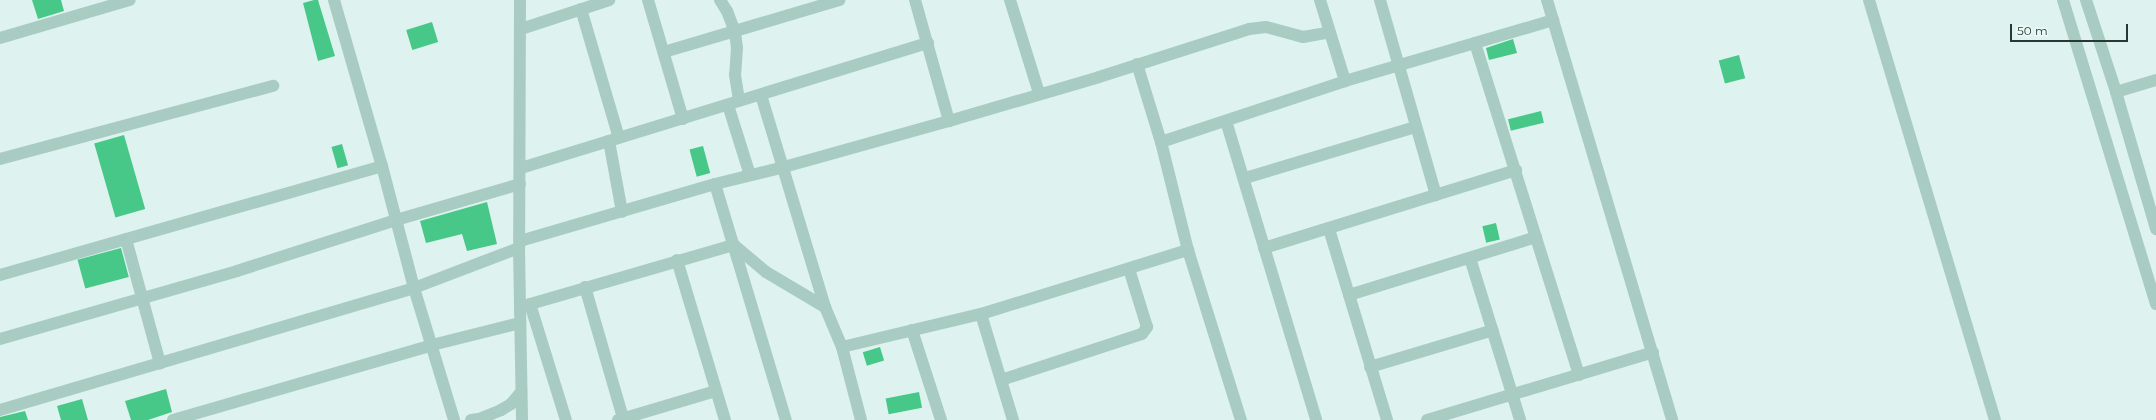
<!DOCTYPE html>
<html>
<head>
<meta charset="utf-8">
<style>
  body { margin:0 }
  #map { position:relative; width:2156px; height:420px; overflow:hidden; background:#def3ef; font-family:Montserrat,sans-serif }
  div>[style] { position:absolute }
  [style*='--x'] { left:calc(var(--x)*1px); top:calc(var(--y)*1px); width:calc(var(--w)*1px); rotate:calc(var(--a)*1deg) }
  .building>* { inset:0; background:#47c889; transform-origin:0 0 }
  .minor>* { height:12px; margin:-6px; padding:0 6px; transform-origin:6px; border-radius:6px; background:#a9ccc2 }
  span { translate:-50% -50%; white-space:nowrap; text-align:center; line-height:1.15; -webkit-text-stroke:3px #ebfaf7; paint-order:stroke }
  .scale { position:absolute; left:2010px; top:24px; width:118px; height:18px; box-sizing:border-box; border:2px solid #293932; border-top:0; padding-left:5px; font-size:12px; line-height:14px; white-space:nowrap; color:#293932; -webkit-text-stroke:3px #ebfaf7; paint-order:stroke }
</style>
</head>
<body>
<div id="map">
  <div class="building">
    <i style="clip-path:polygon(32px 0,61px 0,64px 11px,38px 19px)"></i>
    <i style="clip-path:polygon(314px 0,318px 0,335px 56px,318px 61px,303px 3px)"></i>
    <i style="left:432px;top:22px;width:21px;height:27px;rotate:73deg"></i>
    <i style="clip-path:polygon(1513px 39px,1517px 53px,1489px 60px,1486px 48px)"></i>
    <i style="left:1739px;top:55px;width:24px;height:21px;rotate:75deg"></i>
    <i style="left:1541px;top:111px;width:12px;height:34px;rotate:76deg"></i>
    <i style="left:124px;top:135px;width:77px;height:31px;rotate:74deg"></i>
    <i style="left:342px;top:144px;width:22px;height:11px;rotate:74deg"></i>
    <i style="left:703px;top:146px;width:28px;height:14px;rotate:75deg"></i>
    <i style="clip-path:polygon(487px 202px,497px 244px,467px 251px,462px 234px,426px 243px,420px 221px)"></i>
    <i style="left:1496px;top:223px;width:17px;height:14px;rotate:77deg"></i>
    <i style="left:121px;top:248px;width:30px;height:45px;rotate:75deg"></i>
    <i style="left:880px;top:347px;width:14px;height:18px;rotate:73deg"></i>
    <i style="clip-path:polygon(166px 389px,172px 412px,148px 420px,131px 420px,125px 401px)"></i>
    <i style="left:919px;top:392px;width:16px;height:34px;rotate:79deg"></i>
    <i style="clip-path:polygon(82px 399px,88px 420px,61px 420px,57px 406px)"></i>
    <i style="clip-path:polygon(25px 411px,28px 420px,0 420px,0 417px)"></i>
  </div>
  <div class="minor">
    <i style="--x:334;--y:0;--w:173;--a:73.9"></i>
    <i style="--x:382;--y:166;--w:126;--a:75.3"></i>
    <i style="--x:414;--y:288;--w:138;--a:73.1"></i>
    <i style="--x:520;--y:0;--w:248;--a:90.2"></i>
    <i style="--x:519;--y:248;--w:172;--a:89"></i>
    <i style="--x:648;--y:0;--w:124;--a:73.6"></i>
    <i style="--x:720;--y:0;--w:13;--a:58"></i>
    <i style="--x:727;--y:11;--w:22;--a:69"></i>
    <i style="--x:735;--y:32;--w:16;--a:83"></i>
    <i style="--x:737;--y:48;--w:27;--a:94"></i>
    <i style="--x:735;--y:75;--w:26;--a:81"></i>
    <i style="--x:915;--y:0;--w:126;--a:74.3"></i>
    <i style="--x:1010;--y:0;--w:97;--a:72.7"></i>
    <i style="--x:1320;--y:0;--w:85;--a:72.8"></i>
    <i style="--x:1380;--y:0;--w:203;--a:74"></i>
    <i style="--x:1547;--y:0;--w:438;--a:73.4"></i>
    <i style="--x:1869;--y:0;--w:438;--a:73.3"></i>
    <i style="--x:2063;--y:0;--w:318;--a:73"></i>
    <i style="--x:2086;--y:0;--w:97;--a:71.9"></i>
    <i style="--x:2116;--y:92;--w:143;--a:73.7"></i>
    <i style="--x:581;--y:9;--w:134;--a:73.6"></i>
    <i style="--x:521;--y:29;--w:93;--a:-18.2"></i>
    <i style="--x:0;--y:38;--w:135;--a:-16.3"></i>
    <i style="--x:1475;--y:43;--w:348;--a:72.6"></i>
    <i style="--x:664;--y:52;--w:183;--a:-16.5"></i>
    <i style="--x:1137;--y:64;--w:82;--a:72.9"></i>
    <i style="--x:1161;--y:142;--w:111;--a:76"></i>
    <i style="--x:1188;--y:250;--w:178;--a:72.7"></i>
    <i style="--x:2116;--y:92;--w:42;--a:-16.7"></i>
    <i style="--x:761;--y:95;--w:221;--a:73.2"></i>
    <i style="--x:825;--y:307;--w:43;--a:67"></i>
    <i style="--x:842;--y:347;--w:75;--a:75.4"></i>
    <i style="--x:728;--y:105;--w:73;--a:72.6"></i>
    <i style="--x:1226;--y:121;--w:312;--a:73.2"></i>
    <i style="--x:609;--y:141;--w:72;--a:79.6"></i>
    <i style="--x:1161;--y:142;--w:194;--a:-18.3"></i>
    <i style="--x:1345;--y:81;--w:217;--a:-16.3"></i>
    <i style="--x:0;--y:159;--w:283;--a:-15"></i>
    <i style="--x:521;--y:168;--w:426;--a:-17.1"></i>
    <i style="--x:1245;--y:178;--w:177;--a:-16.7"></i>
    <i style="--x:715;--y:184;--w:246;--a:73.3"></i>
    <i style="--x:1329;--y:229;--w:200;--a:73.1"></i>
    <i style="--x:126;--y:239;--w:129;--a:74.7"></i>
    <i style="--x:520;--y:241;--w:203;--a:-16.3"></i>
    <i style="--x:715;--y:184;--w:71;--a:-13.8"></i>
    <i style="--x:784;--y:167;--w:171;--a:-15.6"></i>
    <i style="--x:949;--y:121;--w:156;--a:-16.3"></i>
    <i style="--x:1099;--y:77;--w:157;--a:-17.7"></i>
    <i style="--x:1249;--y:29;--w:17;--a:-7"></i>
    <i style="--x:1266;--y:27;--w:38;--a:15"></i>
    <i style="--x:1303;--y:37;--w:27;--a:-10"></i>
    <i style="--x:1264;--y:248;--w:264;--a:-17.2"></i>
    <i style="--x:1470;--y:258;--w:170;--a:72.8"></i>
    <i style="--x:677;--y:260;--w:167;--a:73.3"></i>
    <i style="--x:0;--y:275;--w:397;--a:-15.9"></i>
    <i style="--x:585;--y:287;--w:136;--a:73.8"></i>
    <i style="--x:1349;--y:295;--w:196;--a:-17.2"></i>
    <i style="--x:530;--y:304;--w:121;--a:72.8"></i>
    <i style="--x:520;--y:307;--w:223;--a:-16.2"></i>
    <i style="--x:734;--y:245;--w:42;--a:40.2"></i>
    <i style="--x:766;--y:272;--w:69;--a:30.7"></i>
    <i style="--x:981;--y:314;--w:111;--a:73.2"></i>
    <i style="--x:912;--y:330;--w:95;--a:72.1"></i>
    <i style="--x:0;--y:339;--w:247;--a:-16"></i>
    <i style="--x:237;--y:271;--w:167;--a:-17.8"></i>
    <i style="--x:396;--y:220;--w:129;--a:-16.2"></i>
    <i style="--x:842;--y:347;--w:143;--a:-13.4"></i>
    <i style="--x:981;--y:314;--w:217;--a:-17.2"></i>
    <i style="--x:1370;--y:367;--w:128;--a:-16.7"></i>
    <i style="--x:1001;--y:380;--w:148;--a:-18.1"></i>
    <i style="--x:1142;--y:334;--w:9;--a:-54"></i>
    <i style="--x:1147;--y:327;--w:61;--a:-107.2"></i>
    <i style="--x:0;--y:410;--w:432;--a:-16.4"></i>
    <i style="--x:414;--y:288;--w:112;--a:-20.9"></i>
    <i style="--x:173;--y:420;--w:270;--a:-16.1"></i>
    <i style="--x:432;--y:345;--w:91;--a:-14"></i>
    <i style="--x:471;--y:420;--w:8;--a:-7"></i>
    <i style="--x:479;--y:419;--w:24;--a:-22"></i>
    <i style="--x:501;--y:410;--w:12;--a:-31"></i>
    <i style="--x:511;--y:404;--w:16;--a:-50"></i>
    <i style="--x:618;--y:420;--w:101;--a:-16.6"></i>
    <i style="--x:1427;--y:420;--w:236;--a:-16.7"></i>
  </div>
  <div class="scale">50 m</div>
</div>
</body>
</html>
